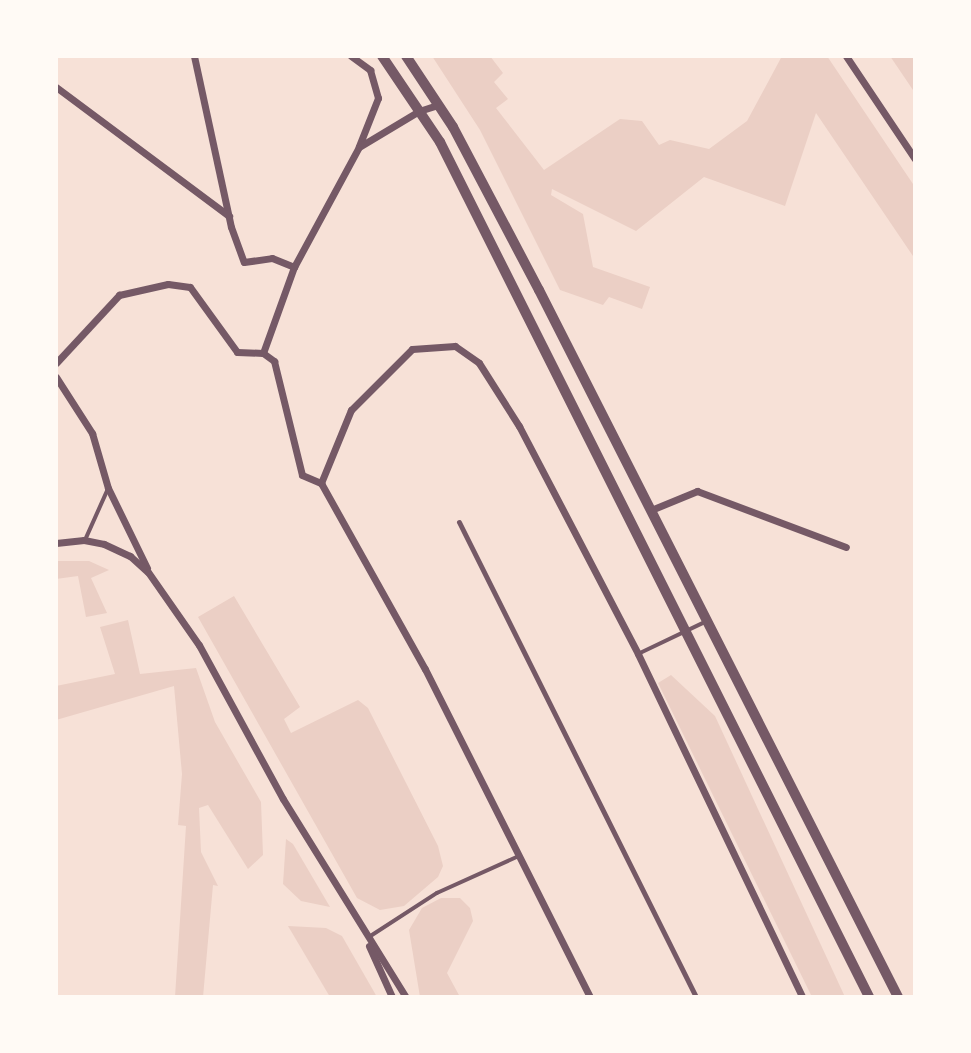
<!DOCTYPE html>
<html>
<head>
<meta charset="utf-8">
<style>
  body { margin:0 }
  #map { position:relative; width:971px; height:1053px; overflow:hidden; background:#f7e1d7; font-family:Inter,sans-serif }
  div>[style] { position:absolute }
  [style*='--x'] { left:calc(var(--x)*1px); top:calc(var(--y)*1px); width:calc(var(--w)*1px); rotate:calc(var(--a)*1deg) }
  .green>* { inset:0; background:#ebcfc5 }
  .service>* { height:3.5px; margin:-1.75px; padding:0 1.75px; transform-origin:1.75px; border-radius:1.75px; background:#755966 }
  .pedestrian>* { height:5px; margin:-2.5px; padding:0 2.5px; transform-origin:2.5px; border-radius:2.5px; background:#755966 }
  .minor>* { height:7px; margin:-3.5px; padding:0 3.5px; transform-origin:3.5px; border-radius:3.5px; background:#755966 }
  .tertiary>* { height:10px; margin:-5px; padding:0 5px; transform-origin:5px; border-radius:5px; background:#755966 }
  span { translate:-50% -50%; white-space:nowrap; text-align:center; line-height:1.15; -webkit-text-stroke:5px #fffaf5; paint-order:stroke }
  .frame { position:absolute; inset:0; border:58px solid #fffaf5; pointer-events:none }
</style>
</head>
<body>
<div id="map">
  <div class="green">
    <i style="clip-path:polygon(432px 56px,490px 56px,503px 73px,494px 82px,508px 99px,496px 108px,544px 170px,620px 119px,642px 121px,659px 145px,670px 140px,709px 149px,747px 121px,782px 56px,827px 56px,915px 187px,915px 259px,816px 113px,785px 206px,704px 177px,636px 231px,552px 189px,551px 195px,583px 214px,593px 267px,650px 287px,642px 309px,609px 297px,603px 305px,560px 290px,480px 130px)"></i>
    <i style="clip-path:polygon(890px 56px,915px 56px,915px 93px)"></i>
    <i style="clip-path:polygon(56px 561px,89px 561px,109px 570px,91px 578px,107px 613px,86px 617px,78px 576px,56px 579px)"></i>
    <i style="clip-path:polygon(234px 596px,300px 707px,284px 719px,291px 733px,358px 700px,368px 708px,438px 846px,443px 866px,438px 877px,404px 906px,380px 910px,357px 898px,198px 617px)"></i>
    <i style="clip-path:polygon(128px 620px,140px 674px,196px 668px,215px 722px,261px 802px,263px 855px,248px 869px,208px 805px,199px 808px,201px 852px,218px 886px,213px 885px,203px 997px,175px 997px,186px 826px,178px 825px,182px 774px,174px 686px,56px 720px,56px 686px,115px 674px,100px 627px)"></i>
    <i style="clip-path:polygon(671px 675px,715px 716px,845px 997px,812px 997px,658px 683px)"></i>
    <i style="clip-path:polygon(286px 839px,293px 844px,330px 907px,301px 901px,283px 884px)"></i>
    <i style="clip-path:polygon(441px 898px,460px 898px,470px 908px,473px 921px,447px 973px,460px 997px,420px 997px,409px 930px,422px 908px)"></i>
    <i style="clip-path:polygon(288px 926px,326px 928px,342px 936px,377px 997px,330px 997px)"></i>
  </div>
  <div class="service">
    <i style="--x:86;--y:538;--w:51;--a:-65.9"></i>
    <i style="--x:638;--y:654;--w:74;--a:-25.5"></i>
    <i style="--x:369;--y:937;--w:81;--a:-32.9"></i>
    <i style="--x:437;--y:893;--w:90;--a:-24.3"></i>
  </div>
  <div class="pedestrian">
    <i style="--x:459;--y:522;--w:531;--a:63.48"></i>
  </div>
  <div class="minor">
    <i style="--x:194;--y:56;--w:175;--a:77.8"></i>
    <i style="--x:231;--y:227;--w:37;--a:70"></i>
    <i style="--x:244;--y:262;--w:28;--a:-8"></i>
    <i style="--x:272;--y:258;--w:24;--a:22"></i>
    <i style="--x:351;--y:56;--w:24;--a:36"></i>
    <i style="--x:370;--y:70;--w:29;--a:74"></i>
    <i style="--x:378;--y:98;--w:52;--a:111.6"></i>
    <i style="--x:846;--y:56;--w:124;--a:56.2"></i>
    <i style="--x:56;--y:87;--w:216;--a:36.7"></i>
    <i style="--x:263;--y:353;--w:14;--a:36"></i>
    <i style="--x:274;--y:361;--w:117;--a:76.2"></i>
    <i style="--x:302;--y:475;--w:21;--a:23"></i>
    <i style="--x:321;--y:483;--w:79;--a:-67.7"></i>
    <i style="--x:351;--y:410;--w:86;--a:-45"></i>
    <i style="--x:412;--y:349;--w:43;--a:-4"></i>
    <i style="--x:455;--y:346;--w:29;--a:35"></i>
    <i style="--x:479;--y:363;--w:75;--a:57.6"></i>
    <i style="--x:519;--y:426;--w:257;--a:62.4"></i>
    <i style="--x:638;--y:654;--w:380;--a:64.4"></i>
    <i style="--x:263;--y:353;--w:91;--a:-70.2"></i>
    <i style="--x:294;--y:267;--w:136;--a:-61.6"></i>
    <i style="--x:359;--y:147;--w:70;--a:-31"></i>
    <i style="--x:419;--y:111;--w:20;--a:-18"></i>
    <i style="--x:56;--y:363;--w:93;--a:-47.2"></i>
    <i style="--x:119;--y:295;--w:50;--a:-12.7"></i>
    <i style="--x:168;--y:284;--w:22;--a:8"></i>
    <i style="--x:190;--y:287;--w:80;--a:54.1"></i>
    <i style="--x:237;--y:352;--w:26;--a:2"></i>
    <i style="--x:56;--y:377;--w:67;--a:57.3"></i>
    <i style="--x:92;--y:433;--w:57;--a:73.8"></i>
    <i style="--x:108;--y:488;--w:89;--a:64"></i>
    <i style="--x:321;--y:483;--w:213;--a:60.8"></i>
    <i style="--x:425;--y:669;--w:367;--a:63.3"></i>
    <i style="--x:651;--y:510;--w:50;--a:-22.4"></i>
    <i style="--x:697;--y:491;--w:159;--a:20.6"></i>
    <i style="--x:56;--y:543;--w:28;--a:-6"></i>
    <i style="--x:84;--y:540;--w:20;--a:11"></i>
    <i style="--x:104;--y:544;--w:29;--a:25"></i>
    <i style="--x:130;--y:556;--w:24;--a:42"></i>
    <i style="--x:148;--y:572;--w:89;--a:55.1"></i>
    <i style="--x:199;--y:645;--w:175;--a:61.4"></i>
    <i style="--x:283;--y:799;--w:233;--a:58.2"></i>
    <i style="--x:369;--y:946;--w:56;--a:65.7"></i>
  </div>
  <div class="tertiary">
    <i style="--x:382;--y:56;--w:104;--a:56"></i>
    <i style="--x:440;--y:142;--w:957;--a:63.35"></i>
    <i style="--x:406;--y:56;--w:85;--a:56.5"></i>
    <i style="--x:453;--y:127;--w:184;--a:62.2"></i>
    <i style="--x:539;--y:290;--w:793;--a:63.08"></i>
  </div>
  <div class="frame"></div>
</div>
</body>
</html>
